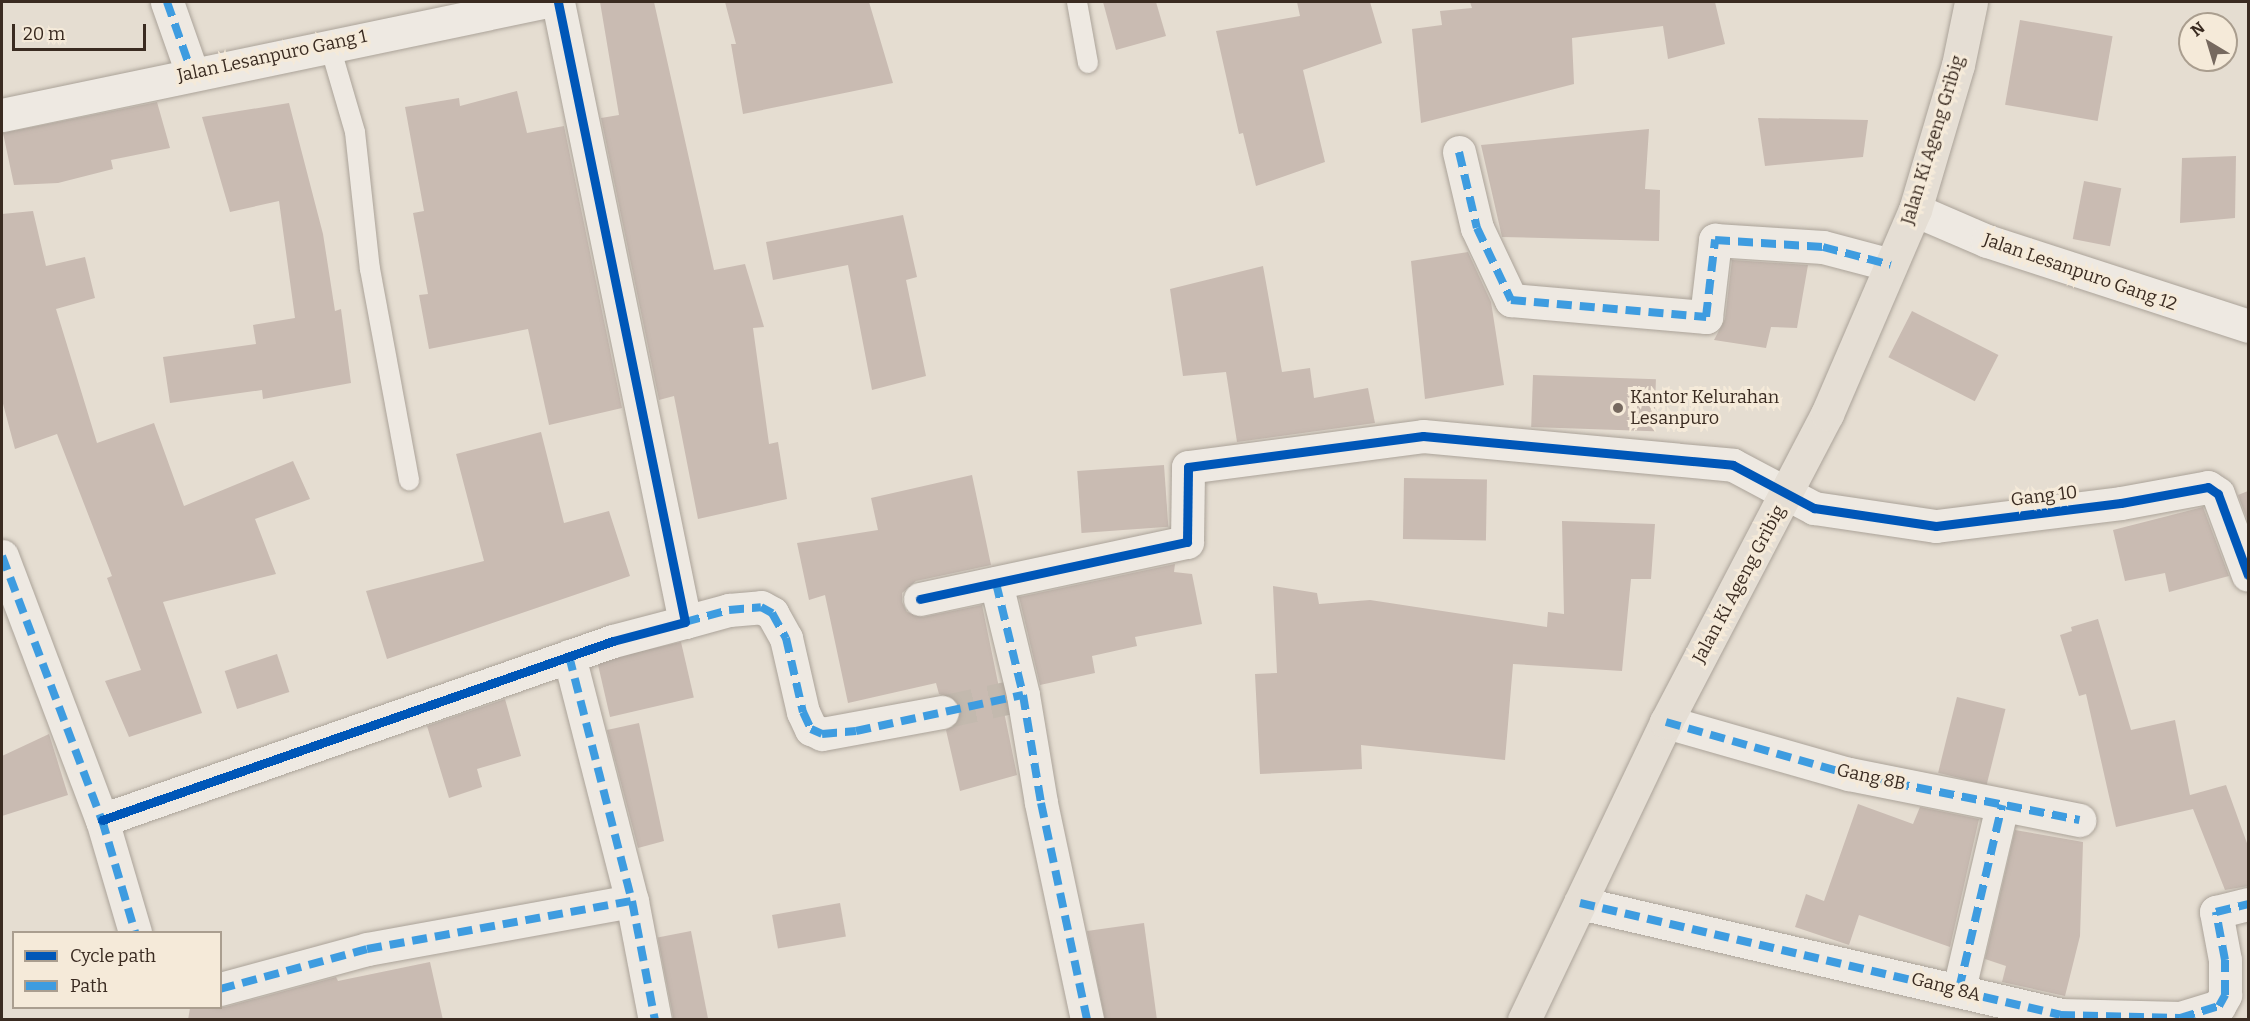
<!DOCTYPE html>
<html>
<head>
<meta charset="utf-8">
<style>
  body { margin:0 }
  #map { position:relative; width:2250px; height:1021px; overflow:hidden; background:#e5ddd1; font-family:Bitter,serif }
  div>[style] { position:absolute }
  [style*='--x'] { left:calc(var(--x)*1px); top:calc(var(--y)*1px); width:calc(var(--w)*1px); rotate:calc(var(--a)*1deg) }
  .building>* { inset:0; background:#c9bbb2; transform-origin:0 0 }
  .minor-tunnel>* { height:33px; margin-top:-16.5px; transform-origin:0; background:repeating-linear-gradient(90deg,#c3b9ae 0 33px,transparent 0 49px) }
  .roads { filter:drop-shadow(0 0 2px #aba399) drop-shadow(0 0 2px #aba399) }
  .service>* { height:20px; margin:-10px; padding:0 10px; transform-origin:10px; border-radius:10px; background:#eee9e2 }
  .minor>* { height:33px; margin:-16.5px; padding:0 16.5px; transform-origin:16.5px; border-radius:16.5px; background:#eee9e2 }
  .tertiary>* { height:33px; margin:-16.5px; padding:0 16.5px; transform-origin:16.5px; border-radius:16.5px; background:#eee9e2 }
  .primary>* { height:33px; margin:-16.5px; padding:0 16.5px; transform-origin:16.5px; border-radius:16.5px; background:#e5ded4 }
  .quiet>* { height:8px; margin-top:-4px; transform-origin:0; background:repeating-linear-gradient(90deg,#3e9ce0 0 15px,transparent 0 23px) }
  .cycleway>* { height:9px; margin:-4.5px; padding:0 4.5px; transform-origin:4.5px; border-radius:4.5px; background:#0057b8 }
  .dots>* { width:16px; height:16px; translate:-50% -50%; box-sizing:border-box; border:3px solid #f5ead9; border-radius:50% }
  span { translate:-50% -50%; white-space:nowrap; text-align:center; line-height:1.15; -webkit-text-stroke:6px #f5ead9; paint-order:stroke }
  .street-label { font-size:18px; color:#3a2b21 }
  .poi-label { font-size:18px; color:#3a2b21 }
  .left { translate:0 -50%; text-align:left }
  .frame { position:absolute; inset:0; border:3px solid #3a2b21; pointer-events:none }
  .legend { position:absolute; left:12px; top:931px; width:210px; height:78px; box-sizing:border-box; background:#f5ead9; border:2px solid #aa9e8f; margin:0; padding:8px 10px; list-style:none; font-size:18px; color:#3a2b21 }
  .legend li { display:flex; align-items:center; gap:12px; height:30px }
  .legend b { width:30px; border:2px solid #aa9e8f }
  .north { position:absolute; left:2178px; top:12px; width:60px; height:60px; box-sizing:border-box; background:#f5ead9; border:2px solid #aa9e8f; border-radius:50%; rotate:322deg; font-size:16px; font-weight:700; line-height:24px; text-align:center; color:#3a2b21 }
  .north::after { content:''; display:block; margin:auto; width:21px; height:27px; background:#76695f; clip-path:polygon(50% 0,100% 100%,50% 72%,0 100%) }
  .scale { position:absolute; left:12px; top:24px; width:134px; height:27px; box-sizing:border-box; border:3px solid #3a2b21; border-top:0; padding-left:8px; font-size:18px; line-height:21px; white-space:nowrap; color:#3a2b21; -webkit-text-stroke:4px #f5ead9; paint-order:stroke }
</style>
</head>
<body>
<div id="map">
  <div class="building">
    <i style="clip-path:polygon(600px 2px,654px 2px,714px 270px,745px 264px,764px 327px,753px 328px,769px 444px,778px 442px,787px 499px,698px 519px,674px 396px,659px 400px,601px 118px,619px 115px)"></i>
    <i style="clip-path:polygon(725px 2px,869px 2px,893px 83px,743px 114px,731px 44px,736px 44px)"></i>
    <i style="clip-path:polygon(1103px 2px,1156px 2px,1166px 36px,1116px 50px)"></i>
    <i style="clip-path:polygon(1297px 2px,1370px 2px,1382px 43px,1303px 70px,1325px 162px,1256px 186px,1243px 133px,1239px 134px,1216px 31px,1300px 16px)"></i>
    <i style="clip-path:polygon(1470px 2px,1715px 2px,1725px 44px,1668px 59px,1663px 26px,1572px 38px,1574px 84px,1421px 123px,1412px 29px,1442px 25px,1440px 11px,1472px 8px)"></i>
    <i style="left:2020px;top:20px;width:94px;height:86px;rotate:10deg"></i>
    <i style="clip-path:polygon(517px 91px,527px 133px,564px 126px,622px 408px,549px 425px,528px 329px,429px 349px,419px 295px,428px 294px,413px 213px,424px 211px,405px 107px,459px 98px,460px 106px)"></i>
    <i style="clip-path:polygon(157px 102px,170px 148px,111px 160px,113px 169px,58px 183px,14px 185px,3px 133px)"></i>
    <i style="clip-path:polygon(289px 103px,323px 234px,335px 311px,341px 309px,351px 383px,263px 399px,262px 390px,170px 403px,163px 357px,256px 344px,253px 325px,295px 318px,279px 201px,230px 212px,202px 117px)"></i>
    <i style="clip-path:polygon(1758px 118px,1868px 120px,1863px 157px,1765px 166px)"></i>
    <i style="clip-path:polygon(1649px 129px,1645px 189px,1660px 190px,1659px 241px,1502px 237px,1481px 145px)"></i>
    <i style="clip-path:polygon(2236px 156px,2235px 218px,2180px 223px,2182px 158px)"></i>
    <i style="left:2084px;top:181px;width:38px;height:59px;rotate:11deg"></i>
    <i style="clip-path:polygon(33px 211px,46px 266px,85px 257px,95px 298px,56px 309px,97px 443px,154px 423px,184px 506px,293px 461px,310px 499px,255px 519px,276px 574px,163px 602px,202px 713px,129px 737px,105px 681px,141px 670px,107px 578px,112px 576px,57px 434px,15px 449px,2px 400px,2px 214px)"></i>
    <i style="clip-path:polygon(903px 215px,917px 277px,906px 280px,926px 376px,872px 390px,848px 265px,773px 280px,766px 242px)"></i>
    <i style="clip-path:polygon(1468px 252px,1491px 302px,1504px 385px,1425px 399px,1411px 261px)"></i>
    <i style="clip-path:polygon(1732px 260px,1808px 265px,1797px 328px,1771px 327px,1766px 348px,1714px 340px,1725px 319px)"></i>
    <i style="clip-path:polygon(1263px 266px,1282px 372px,1310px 368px,1314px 398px,1368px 388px,1375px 423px,1237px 442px,1226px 372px,1183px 376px,1170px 289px)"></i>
    <i style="left:1912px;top:311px;width:97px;height:52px;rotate:27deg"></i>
    <i style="left:1533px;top:375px;width:123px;height:52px;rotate:2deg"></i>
    <i style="clip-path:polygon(541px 432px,564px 523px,609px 511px,630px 576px,387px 659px,366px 591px,484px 561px,456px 454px)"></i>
    <i style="left:1164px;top:465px;width:62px;height:87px;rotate:86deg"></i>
    <i style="clip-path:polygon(972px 475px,991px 565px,916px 581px,902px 593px,902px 602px,907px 612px,923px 617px,982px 605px,1017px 775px,960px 791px,946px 730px,960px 718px,957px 700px,939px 694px,936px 683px,848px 703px,825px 595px,809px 600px,797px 543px,878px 530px,871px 498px)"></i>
    <i style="left:1404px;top:478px;width:83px;height:61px;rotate:1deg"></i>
    <i style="clip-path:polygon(2248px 491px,2248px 522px,2238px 495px)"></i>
    <i style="clip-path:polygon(2203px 507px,2229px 576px,2169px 592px,2165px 573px,2125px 581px,2113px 530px)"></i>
    <i style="clip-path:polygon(1562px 521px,1655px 524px,1651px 579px,1631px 579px,1622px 671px,1513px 664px,1505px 760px,1361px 745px,1362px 769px,1260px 774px,1255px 674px,1277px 673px,1273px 586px,1317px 593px,1319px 604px,1370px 600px,1547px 627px,1548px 612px,1564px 614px)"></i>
    <i style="clip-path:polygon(1175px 564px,1174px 572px,1192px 574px,1202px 624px,1135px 637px,1137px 646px,1092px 656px,1095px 673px,1040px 685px,1019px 597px)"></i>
    <i style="clip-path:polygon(2098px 619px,2131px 730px,2175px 720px,2190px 795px,2226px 785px,2248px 846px,2248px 886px,2225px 890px,2193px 809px,2116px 827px,2086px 694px,2079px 696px,2060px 635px,2072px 631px,2071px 627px)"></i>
    <i style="left:681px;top:642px;width:57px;height:86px;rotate:77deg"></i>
    <i style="left:277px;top:654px;width:40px;height:55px;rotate:72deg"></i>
    <i style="left:1957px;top:697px;width:50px;height:78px;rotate:14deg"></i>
    <i style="clip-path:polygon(505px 699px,521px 756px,477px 769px,482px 787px,449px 798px,427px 726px)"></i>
    <i style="clip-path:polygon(639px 723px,664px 841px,638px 848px,607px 730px)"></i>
    <i style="clip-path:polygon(49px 734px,68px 795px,2px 816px,2px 756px)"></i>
    <i style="clip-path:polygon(1858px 804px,1913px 824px,1920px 807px,1979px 819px,1950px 947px,1859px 915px,1849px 945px,1795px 927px,1806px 894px,1824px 901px)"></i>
    <i style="clip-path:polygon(2015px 830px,2083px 842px,2080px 936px,2065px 996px,2002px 982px,2006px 966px,1985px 959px)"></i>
    <i style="left:840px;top:903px;width:34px;height:69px;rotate:80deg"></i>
    <i style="clip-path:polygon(1144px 923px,1157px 1020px,1105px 1020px,1087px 931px)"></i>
    <i style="left:691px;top:931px;width:91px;height:34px;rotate:79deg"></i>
    <i style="clip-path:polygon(430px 962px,443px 1020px,188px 1020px,190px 1008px,225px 1007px,336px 977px,338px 981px)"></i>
  </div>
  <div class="minor-tunnel">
    <i style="--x:942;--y:712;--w:76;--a:-12.2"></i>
  </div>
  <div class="roads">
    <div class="service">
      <i style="--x:1077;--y:2;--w:62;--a:79.8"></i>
      <i style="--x:329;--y:43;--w:93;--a:73.7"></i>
      <i style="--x:355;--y:132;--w:138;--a:83.8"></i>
      <i style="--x:370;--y:269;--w:215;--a:79.5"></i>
    </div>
    <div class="minor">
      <i style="--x:167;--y:2;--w:75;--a:70.6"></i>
      <i style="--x:2;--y:115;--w:553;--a:-11.8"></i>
      <i style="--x:1459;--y:152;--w:78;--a:76.7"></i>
      <i style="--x:1477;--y:228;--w:80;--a:64.7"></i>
      <i style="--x:1511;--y:300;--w:196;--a:5"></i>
      <i style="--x:1706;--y:317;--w:78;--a:-83.3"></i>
      <i style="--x:1715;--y:240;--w:108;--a:3.7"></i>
      <i style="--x:1823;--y:247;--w:70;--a:14.8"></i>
      <i style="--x:2;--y:556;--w:282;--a:69.3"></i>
      <i style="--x:102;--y:820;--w:117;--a:73.6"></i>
      <i style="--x:996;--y:583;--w:115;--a:76.4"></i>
      <i style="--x:1023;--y:695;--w:109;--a:80.5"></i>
      <i style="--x:1041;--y:803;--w:222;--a:78"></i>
      <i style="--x:920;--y:599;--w:273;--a:-12.1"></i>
      <i style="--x:1187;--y:542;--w:75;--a:-89.2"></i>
      <i style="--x:1188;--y:467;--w:237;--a:-7.5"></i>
      <i style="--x:1423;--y:436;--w:311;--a:5.3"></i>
      <i style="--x:1733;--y:465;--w:92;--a:28"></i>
      <i style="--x:1814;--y:508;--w:123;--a:8.4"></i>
      <i style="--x:1936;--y:526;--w:186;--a:-7.1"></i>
      <i style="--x:2121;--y:503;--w:88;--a:-10.4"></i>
      <i style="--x:2208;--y:487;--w:12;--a:35"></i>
      <i style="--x:2218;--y:494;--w:86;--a:69.7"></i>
      <i style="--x:685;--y:622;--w:46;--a:-15.3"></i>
      <i style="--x:729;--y:610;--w:32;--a:-5"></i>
      <i style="--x:761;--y:607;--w:13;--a:29"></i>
      <i style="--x:772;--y:613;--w:29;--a:61"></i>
      <i style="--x:786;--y:638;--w:76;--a:77.1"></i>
      <i style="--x:803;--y:712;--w:19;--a:65"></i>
      <i style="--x:811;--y:729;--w:12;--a:24"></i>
      <i style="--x:822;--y:734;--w:122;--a:-10.4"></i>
      <i style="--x:569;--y:656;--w:253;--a:75.6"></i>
      <i style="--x:1666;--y:722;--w:190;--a:15.9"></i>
      <i style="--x:1849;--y:774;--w:235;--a:11.3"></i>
      <i style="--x:102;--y:820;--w:541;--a:-19.31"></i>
      <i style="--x:613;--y:641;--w:74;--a:-14.8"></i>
      <i style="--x:685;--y:622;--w:633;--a:-101.58"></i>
      <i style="--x:1580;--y:903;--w:493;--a:13.1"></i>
      <i style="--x:2060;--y:1015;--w:120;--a:1.4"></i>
      <i style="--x:2180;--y:1018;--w:41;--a:-17.1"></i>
      <i style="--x:2219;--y:1006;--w:13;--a:-61"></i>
      <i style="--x:2225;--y:995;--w:35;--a:-90"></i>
      <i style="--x:2225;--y:960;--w:49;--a:-100.6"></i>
      <i style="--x:2216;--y:912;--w:33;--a:-14"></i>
      <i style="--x:220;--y:989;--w:152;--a:-15.2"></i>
      <i style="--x:367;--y:949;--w:269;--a:-10.3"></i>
      <i style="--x:632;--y:901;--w:121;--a:79.1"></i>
      <i style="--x:1959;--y:989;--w:189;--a:-76.8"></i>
    </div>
    <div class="tertiary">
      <i style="--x:1915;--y:210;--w:78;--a:23.3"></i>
      <i style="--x:1987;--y:241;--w:274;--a:18"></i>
    </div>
    <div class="primary">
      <i style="--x:1524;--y:1020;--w:330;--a:-64.5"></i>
      <i style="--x:1666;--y:722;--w:348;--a:-62.4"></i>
      <i style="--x:1827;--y:414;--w:222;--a:-66.7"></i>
      <i style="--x:1915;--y:210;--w:151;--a:-73.5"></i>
      <i style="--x:1958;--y:65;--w:64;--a:-78.3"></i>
    </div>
  </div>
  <div class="quiet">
    <i style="--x:167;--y:2;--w:75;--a:70.6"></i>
    <i style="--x:1459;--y:152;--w:78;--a:76.7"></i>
    <i style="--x:1477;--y:228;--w:80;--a:64.7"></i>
    <i style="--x:1511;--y:300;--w:196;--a:5"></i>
    <i style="--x:1706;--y:317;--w:78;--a:-83.3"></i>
    <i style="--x:1715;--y:240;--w:108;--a:3.7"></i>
    <i style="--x:1823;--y:247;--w:70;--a:14.8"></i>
    <i style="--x:2;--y:556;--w:282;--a:69.3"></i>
    <i style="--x:102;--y:820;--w:117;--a:73.6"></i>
    <i style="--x:996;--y:583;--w:115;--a:76.4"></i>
    <i style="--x:1023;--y:695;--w:109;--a:80.5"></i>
    <i style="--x:1041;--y:803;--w:222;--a:78"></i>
    <i style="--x:685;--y:622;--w:46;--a:-15.3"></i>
    <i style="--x:729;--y:610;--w:32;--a:-5"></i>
    <i style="--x:761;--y:607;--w:13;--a:29"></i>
    <i style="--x:772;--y:613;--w:29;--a:61"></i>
    <i style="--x:786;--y:638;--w:76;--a:77.1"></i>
    <i style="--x:803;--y:712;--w:19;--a:65"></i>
    <i style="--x:811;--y:729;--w:12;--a:24"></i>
    <i style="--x:822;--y:734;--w:34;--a:-5"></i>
    <i style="--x:856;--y:731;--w:171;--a:-12.2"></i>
    <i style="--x:569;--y:656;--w:253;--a:75.6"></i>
    <i style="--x:1666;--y:722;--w:190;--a:15.9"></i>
    <i style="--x:1849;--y:774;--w:235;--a:11.3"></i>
    <i style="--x:1580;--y:903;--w:493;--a:13.1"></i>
    <i style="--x:2060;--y:1015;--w:120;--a:1.4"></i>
    <i style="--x:2180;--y:1018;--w:41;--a:-17.1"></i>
    <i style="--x:2219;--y:1006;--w:13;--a:-61"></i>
    <i style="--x:2225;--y:995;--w:35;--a:-90"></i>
    <i style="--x:2225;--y:960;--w:49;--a:-100.6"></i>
    <i style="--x:2216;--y:912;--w:33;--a:-14"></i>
    <i style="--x:220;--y:989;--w:152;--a:-15.2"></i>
    <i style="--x:367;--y:949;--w:269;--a:-10.3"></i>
    <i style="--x:632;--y:901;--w:121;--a:79.1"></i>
    <i style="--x:1959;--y:989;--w:189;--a:-76.8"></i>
  </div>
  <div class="cycleway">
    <i style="--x:920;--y:599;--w:273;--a:-12.1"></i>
    <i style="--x:1187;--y:542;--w:75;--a:-89.2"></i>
    <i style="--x:1188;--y:467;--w:237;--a:-7.5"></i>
    <i style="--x:1423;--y:436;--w:311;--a:5.3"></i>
    <i style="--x:1733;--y:465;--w:92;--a:28"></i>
    <i style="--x:1814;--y:508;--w:123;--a:8.4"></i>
    <i style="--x:1936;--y:526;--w:186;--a:-7.1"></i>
    <i style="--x:2121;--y:503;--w:88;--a:-10.4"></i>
    <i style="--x:2208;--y:487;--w:12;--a:35"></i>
    <i style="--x:2218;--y:494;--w:86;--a:69.7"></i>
    <i style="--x:102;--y:820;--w:541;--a:-19.31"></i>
    <i style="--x:613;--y:641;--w:74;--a:-14.8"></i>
    <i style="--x:685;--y:622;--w:633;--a:-101.58"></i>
  </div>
  <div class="dots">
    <i style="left:1618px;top:408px;background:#76695f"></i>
  </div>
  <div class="street-label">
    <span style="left:272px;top:56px;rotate:-12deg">Jalan Lesanpuro Gang 1</span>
    <span style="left:1933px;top:140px;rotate:-73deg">Jalan Ki Ageng Gribig</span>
    <span style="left:2080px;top:272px;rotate:19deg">Jalan Lesanpuro Gang 12</span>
    <span style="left:2044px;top:496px;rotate:-7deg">Gang 10</span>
    <span style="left:1739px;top:584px;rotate:-62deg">Jalan Ki Ageng Gribig</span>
    <span style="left:1871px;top:777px;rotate:12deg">Gang 8B</span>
    <span style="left:1946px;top:987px;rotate:14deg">Gang 8A</span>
  </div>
  <div class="poi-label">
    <span class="left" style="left:1630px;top:408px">Kantor Kelurahan<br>Lesanpuro</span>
  </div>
  <div class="frame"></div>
  <ul class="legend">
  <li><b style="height:8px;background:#0057b8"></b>Cycle path</li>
  <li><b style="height:8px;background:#3e9ce0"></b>Path</li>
  </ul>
  <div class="north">N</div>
  <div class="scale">20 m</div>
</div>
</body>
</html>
